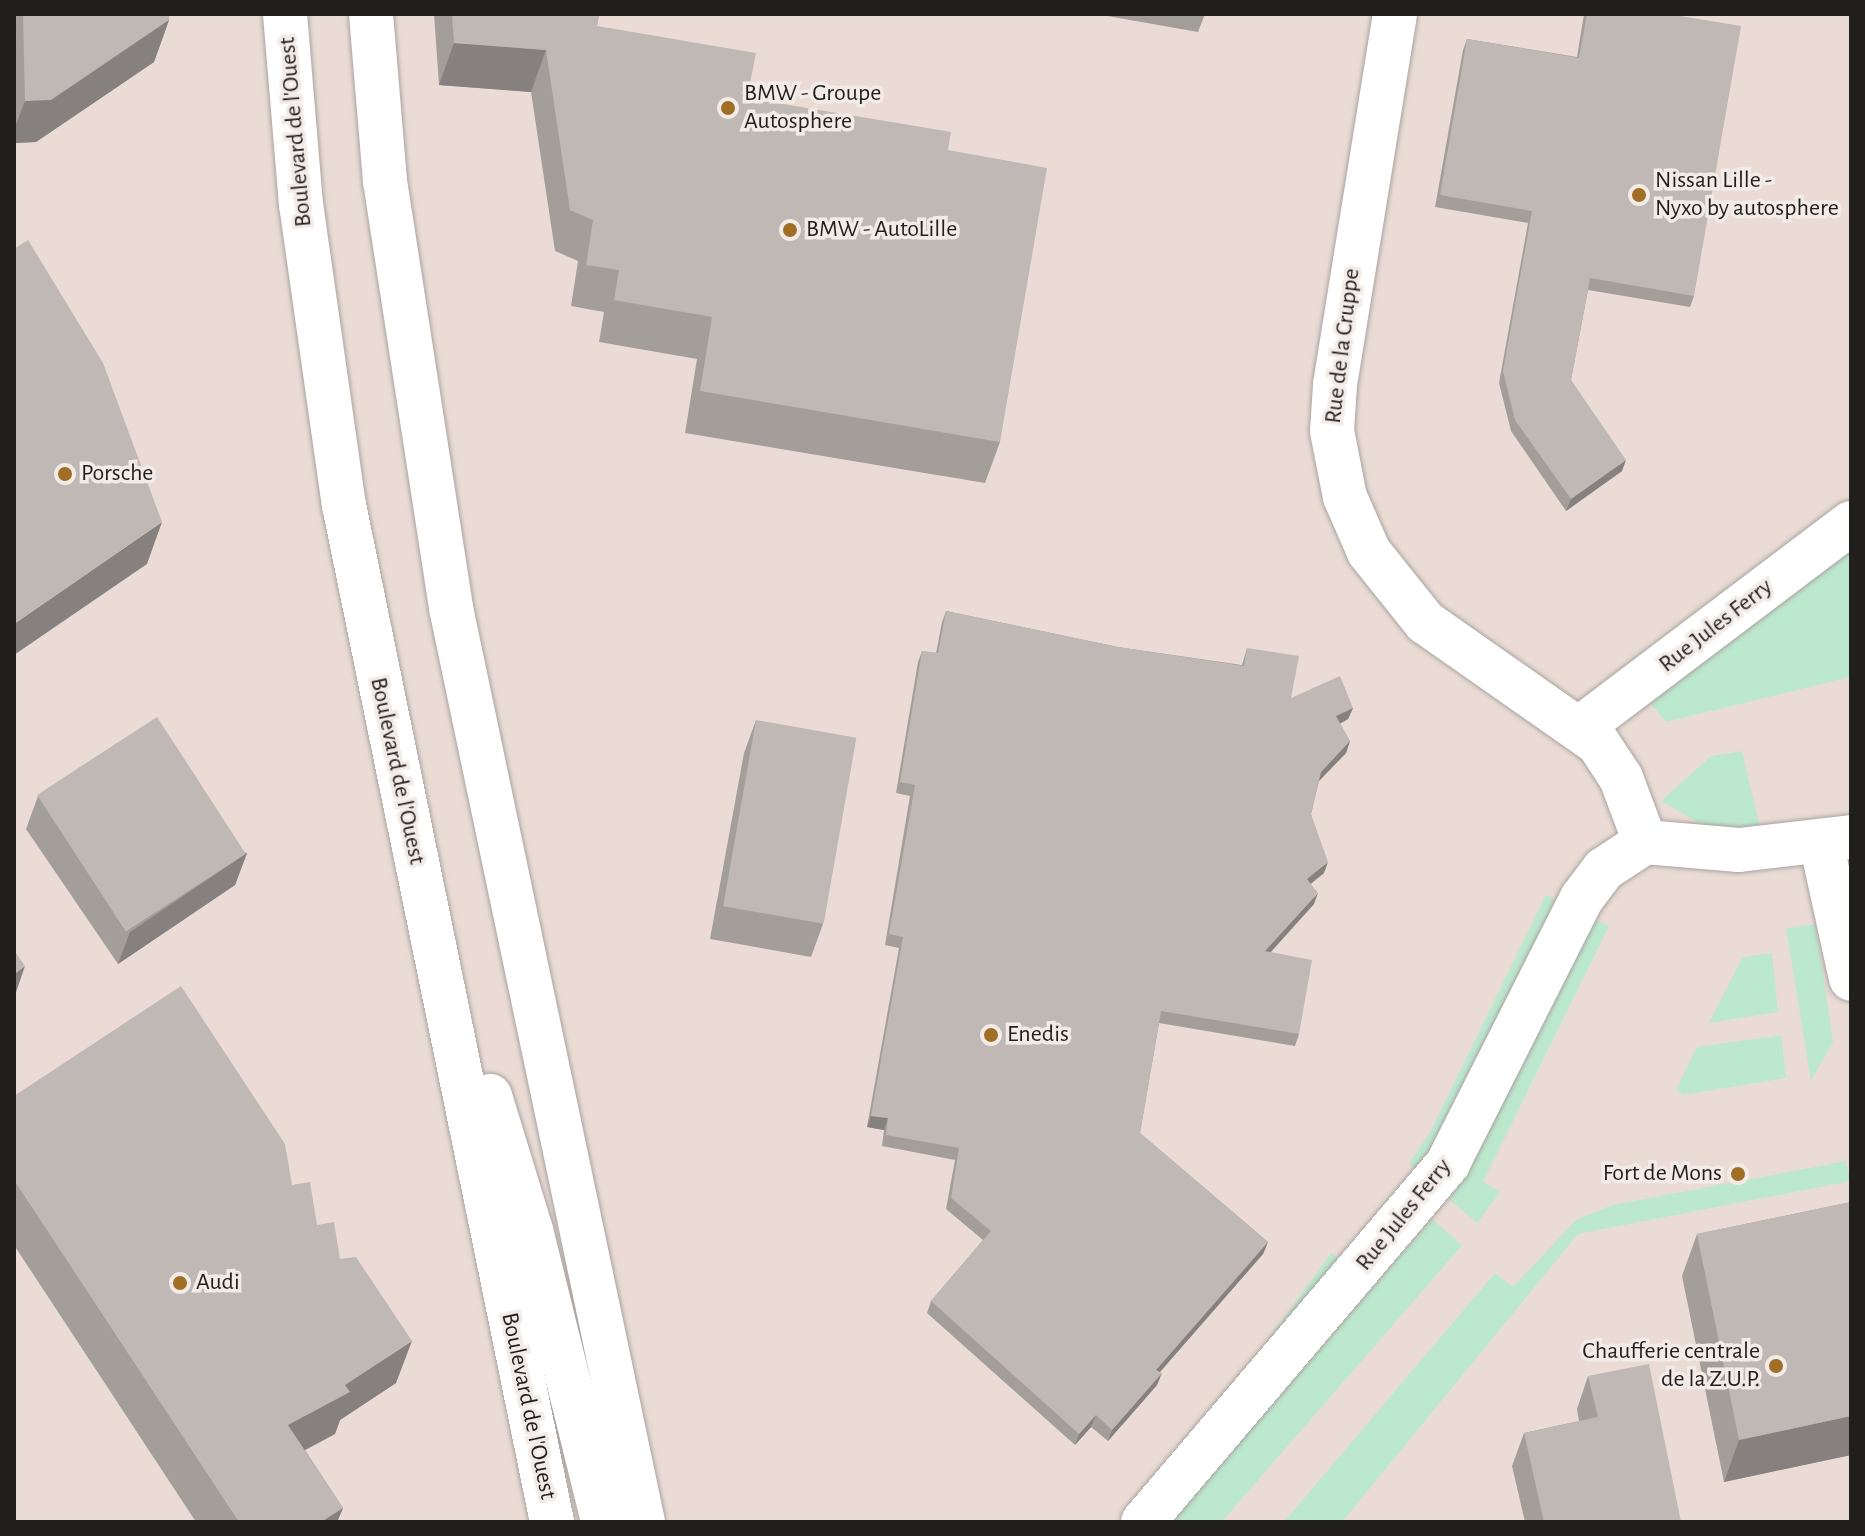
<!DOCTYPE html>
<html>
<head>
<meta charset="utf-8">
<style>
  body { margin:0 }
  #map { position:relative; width:1865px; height:1536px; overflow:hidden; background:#f2ebe7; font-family:"Alegreya Sans",sans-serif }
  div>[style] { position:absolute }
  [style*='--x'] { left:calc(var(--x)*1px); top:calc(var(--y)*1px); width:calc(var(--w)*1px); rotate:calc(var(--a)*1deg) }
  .built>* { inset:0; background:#eadcd4; transform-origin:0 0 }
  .green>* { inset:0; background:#bce8ce; transform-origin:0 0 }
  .roads { filter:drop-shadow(0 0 2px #aaa3a0) drop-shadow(0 0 2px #aaa3a0) }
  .minor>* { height:44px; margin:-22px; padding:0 22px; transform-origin:22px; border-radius:22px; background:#fff }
  .secondary>* { height:44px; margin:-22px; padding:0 22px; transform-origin:22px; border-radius:22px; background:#fff }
  .primary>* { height:44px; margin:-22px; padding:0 22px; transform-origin:22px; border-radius:22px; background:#fff }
  .wall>* { inset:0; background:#a49e9b }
  .shaded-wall>* { inset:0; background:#86817e }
  .building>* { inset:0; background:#bfb8b4; transform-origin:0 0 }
  .dots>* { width:22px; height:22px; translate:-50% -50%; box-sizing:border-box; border:4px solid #f2ebe7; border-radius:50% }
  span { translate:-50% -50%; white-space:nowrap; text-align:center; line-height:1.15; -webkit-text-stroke:7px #f2ebe7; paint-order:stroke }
  .poi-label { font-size:24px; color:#211f1e }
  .left { translate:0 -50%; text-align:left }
  .right { translate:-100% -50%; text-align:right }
  .street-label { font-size:24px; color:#211f1e }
  .frame { position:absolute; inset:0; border:16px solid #211f1e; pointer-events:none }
</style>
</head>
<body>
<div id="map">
  <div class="built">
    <i style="left:14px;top:14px;width:1837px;height:1508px"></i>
  </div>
  <div class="green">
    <i style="clip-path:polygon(1851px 538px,1851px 677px,1666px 722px,1643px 695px)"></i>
    <i style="clip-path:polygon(1742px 751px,1761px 832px,1711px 830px,1661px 801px,1711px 756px)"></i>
    <i style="clip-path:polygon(1546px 895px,1556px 900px,1433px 1149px,1417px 1171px,1409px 1163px,1429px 1134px)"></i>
    <i style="clip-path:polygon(1595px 920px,1609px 926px,1483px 1182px,1500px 1192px,1477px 1223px,1450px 1200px)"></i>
    <i style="clip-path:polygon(1816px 924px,1833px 1042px,1811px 1081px,1786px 928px)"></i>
    <i style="clip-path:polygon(1772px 953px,1778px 1012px,1709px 1023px,1743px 957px)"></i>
    <i style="clip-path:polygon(1781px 1035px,1786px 1078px,1683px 1095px,1676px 1090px,1697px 1047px)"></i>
    <i style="clip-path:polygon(1846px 1161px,1851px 1181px,1578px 1234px,1342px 1522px,1284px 1522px,1495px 1273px,1513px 1287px,1576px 1220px,1612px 1205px)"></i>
    <i style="left:1432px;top:1219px;width:40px;height:401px;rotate:41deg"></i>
    <i style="left:1331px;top:1253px;width:14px;height:355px;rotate:36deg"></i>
  </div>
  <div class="roads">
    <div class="minor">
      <i style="--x:1395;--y:14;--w:376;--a:99.2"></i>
      <i style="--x:1335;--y:385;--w:46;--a:93.7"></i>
      <i style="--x:1332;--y:431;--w:67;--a:78.9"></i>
      <i style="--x:1345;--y:497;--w:60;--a:66.4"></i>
      <i style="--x:1369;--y:552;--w:90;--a:51.3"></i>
      <i style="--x:1425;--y:622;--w:211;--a:35"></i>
      <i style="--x:1598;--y:743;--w:42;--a:56.7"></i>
      <i style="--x:1621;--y:778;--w:68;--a:69.4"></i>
      <i style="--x:1580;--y:728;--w:340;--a:-37.1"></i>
      <i style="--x:1821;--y:842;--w:140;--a:77.6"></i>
    </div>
    <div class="secondary">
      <i style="--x:1143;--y:1522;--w:471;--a:-49.6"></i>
      <i style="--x:1448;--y:1163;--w:297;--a:-63.2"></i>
      <i style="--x:1582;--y:898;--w:36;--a:-53"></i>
      <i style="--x:1604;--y:869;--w:49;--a:-33.4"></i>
      <i style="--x:1645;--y:842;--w:94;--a:4.9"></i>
      <i style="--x:1739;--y:850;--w:113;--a:-6.6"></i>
    </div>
    <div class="primary">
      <i style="--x:285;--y:14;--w:191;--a:85.2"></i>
      <i style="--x:301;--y:204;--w:304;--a:81.9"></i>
      <i style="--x:344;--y:505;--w:1038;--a:78.44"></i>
      <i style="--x:371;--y:14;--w:168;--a:85.2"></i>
      <i style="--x:385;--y:181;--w:432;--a:81.2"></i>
      <i style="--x:451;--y:608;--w:934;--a:78.14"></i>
      <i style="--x:490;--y:1096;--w:140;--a:73"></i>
      <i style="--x:531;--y:1230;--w:301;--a:76.1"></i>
    </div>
  </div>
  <div class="wall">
    <i style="clip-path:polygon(14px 14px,169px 14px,169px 20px,154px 62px,36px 142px,14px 143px)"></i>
    <i style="clip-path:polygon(434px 14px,599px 14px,597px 26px,747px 98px,948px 150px,1000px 442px,985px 483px,685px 433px,697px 359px,599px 342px,604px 312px,571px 306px,578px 261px,555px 251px,531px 92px,439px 85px)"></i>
    <i style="clip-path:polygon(1096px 14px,1205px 14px,1198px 32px)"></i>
    <i style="clip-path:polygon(1584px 14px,1668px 14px,1694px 296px,1690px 307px,1588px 290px,1571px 380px,1622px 471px,1566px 511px,1511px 431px,1499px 383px,1528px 223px,1435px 207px,1463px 50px,1467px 39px,1577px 57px)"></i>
    <i style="clip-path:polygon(946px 611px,1118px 647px,1242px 665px,1247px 648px,1291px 698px,1353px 708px,1348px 719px,1340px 724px,1350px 741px,1346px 753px,1319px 781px,1311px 814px,1324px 873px,1311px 884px,1314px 904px,1270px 952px,1299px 1034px,1295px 1046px,1159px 1023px,1140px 1133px,1268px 1242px,1263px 1254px,1160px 1372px,1157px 1385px,1108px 1441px,1091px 1427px,1075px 1445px,927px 1313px,931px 1301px,983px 1240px,946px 1209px,955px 1160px,882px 1146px,884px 1130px,867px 1127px,899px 948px,885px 945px,910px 796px,896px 793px,918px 662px,922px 651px,936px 653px,942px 622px)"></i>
    <i style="clip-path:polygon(756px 720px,823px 924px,811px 957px,710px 939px,744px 753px)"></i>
    <i style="clip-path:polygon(38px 796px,247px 853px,235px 885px,118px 964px,26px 829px)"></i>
    <i style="clip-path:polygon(14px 1096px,292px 1185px,317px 1225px,340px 1259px,396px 1383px,340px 1420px,335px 1434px,305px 1450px,343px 1508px,337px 1522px,196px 1522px,14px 1245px)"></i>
    <i style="clip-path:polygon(1851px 1202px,1851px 1455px,1724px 1482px,1682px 1276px,1697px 1234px)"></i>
    <i style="clip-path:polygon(1588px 1376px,1681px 1522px,1525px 1522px,1512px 1466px,1524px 1433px,1579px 1421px,1577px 1409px)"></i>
  </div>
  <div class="shaded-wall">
    <i style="clip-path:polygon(169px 20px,154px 62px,36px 142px,14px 143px,14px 130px,25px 101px)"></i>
    <i style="clip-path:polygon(454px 43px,546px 50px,531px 92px,439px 85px)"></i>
    <i style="clip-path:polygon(1626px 460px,1622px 471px,1566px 511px,1571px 499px)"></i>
    <i style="clip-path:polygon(162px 522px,147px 564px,14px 655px,14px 624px)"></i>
    <i style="clip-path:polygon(1353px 708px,1348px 719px,1331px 728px,1336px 716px)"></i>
    <i style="clip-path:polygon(1350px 741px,1346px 753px,1317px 783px,1321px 772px)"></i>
    <i style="clip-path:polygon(247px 853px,235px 885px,118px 964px,130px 932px)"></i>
    <i style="clip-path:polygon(1328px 862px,1324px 873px,1302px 890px,1307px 879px)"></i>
    <i style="clip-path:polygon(1318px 893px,1314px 904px,1261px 963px,1265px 951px)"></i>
    <i style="clip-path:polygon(25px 966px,14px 998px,14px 974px)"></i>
    <i style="clip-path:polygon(871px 1116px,888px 1118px,884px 1130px,867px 1127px)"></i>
    <i style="clip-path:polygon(1268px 1242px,1263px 1254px,1152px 1381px,1156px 1370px)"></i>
    <i style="clip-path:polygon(412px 1341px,396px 1383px,340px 1420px,335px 1434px,273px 1467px,288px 1425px,345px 1385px)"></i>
    <i style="clip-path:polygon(1162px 1373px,1157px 1385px,1108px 1441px,1112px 1430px)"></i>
    <i style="clip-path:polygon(1096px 1415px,1091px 1427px,1075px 1445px,1079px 1434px)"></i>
    <i style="clip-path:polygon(1851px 1416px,1851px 1455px,1724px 1482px,1739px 1440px)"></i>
    <i style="clip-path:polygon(343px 1508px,337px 1522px,321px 1522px)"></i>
  </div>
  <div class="building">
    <i style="clip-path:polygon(23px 14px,169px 14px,169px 20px,51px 100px,25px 101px)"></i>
    <i style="clip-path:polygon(452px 14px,599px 14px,597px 26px,756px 53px,747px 98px,951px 132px,948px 150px,1047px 168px,1000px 442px,700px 391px,712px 317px,614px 300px,619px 270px,586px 265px,593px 220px,570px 210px,546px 50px,454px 43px)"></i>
    <i style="clip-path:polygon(1587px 14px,1668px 14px,1741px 26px,1694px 296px,1590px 278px,1571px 380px,1626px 460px,1571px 499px,1515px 420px,1503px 371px,1532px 211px,1440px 195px,1467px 39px,1579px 58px)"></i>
    <i style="clip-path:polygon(28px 240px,103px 363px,162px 522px,14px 624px,14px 249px)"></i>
    <i style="clip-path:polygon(946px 611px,1118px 647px,1244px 666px,1247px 648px,1299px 656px,1291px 698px,1340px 676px,1353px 708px,1336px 716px,1350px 741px,1321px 772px,1311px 814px,1328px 862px,1307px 879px,1318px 893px,1265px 951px,1312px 960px,1299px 1034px,1161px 1011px,1140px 1133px,1268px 1242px,1156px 1370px,1162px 1373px,1112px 1430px,1096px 1415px,1079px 1434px,931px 1301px,991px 1231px,951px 1198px,959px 1148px,886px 1135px,888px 1118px,871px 1116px,903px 937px,889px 934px,915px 785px,900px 782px,922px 651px,938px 653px)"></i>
    <i style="left:157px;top:717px;width:163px;height:143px;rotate:57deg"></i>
    <i style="left:756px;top:720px;width:102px;height:189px;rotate:10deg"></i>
    <i style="clip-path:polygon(14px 950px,25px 966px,14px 974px)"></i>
    <i style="clip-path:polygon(181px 986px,285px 1144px,292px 1185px,310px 1182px,317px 1225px,334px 1222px,340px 1259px,356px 1257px,412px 1341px,345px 1385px,350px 1392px,288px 1425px,343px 1508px,321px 1522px,239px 1522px,14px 1180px,14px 1096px)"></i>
    <i style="clip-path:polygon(1851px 1202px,1851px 1416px,1739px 1440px,1697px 1234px)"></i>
    <i style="clip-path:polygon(1649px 1364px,1681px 1522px,1544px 1522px,1524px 1433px,1598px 1417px,1588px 1376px)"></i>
  </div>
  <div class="dots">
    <i style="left:728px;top:108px;background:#a06e24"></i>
    <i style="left:1639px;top:195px;background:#a06e24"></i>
    <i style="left:790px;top:230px;background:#a06e24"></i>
    <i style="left:65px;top:474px;background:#a06e24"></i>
    <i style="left:991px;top:1035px;background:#a06e24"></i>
    <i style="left:1738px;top:1174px;background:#a06e24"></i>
    <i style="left:180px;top:1283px;background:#a06e24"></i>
    <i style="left:1776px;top:1366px;background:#a06e24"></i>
  </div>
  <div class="poi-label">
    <span class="left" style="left:744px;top:108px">BMW - Groupe<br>Autosphere</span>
    <span class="left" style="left:1655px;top:195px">Nissan Lille -<br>Nyxo by autosphere</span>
    <span class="left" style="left:806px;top:230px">BMW - AutoLille</span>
    <span class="left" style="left:81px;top:474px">Porsche</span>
    <span class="left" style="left:1007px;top:1035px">Enedis</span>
    <span class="right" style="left:1722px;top:1174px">Fort de Mons</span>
    <span class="left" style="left:196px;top:1283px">Audi</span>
    <span class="right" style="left:1760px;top:1366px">Chaufferie centrale<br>de la Z.U.P.</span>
  </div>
  <div class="street-label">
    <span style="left:296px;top:132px;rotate:-95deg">Boulevard de l'Ouest</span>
    <span style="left:1343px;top:346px;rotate:-83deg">Rue de la Cruppe</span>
    <span style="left:1716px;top:626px;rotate:-38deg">Rue Jules Ferry</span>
    <span style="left:397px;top:771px;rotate:78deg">Boulevard de l'Ouest</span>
    <span style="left:1404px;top:1215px;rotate:-51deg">Rue Jules Ferry</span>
    <span style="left:528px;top:1406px;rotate:78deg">Boulevard de l'Ouest</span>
  </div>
  <div class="frame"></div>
</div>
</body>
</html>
